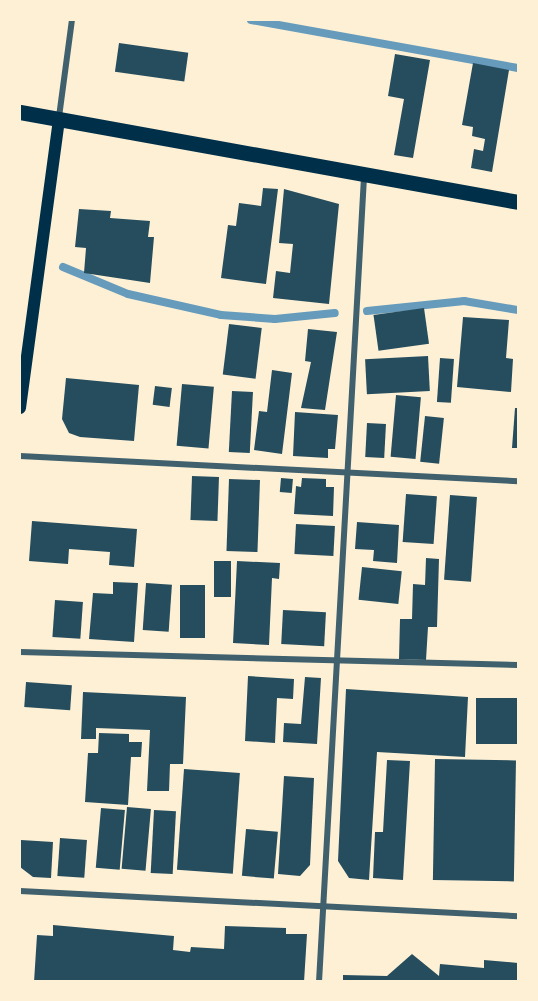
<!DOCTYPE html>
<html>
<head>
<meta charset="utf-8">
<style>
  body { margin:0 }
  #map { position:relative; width:538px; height:1001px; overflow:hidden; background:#fdf0d5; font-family:Mulish,sans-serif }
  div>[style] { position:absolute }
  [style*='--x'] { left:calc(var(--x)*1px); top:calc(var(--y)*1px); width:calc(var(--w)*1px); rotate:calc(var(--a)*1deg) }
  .stream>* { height:8px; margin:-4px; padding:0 4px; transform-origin:4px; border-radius:4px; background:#669bbc }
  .building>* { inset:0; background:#264d5e; transform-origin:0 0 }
  .minor>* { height:6px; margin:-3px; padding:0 3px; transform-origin:3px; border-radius:3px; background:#3f606c }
  .secondary>* { height:12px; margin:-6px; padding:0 6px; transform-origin:6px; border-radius:6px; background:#003049 }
  .primary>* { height:15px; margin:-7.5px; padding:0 7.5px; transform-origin:7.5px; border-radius:7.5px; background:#003049 }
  span { translate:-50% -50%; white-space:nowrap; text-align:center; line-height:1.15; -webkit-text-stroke:4.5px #fdf0d5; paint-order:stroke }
  .frame { position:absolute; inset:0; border:21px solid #fdf0d5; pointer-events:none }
</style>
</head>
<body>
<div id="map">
  <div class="stream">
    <i style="--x:251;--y:20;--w:271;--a:10.2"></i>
    <i style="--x:63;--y:267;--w:70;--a:22.6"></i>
    <i style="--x:128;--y:294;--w:95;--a:12.7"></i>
    <i style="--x:221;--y:315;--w:54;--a:4.2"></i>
    <i style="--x:275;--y:319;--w:60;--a:-5.7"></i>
    <i style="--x:367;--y:311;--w:98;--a:-5.9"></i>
    <i style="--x:464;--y:301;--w:55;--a:9.5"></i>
  </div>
  <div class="building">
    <i style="left:119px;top:43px;width:70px;height:29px;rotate:8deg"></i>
    <i style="clip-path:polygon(395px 54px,430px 60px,413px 158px,394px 155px,404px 99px,388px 96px)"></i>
    <i style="clip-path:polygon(473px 63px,509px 70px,492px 172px,471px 168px,474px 149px,483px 151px,485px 139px,472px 136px,473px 127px,462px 125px)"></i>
    <i style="clip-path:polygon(263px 188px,278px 189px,266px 284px,221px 278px,228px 225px,236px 226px,239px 203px,261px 206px)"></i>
    <i style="clip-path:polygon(284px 189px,339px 204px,329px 304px,273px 298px,276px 271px,290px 273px,293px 244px,279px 243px)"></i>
    <i style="clip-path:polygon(79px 209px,111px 211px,110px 218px,150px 221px,148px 237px,154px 237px,150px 283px,84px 273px,86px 248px,75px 247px)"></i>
    <i style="left:424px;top:308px;width:36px;height:51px;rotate:82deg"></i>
    <i style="clip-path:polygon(463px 317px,509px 320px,506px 358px,513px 359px,511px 392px,457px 387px)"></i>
    <i style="left:229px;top:324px;width:33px;height:51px;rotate:7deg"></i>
    <i style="clip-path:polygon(308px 329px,337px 332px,325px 410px,301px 408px,311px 362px,305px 361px)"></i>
    <i style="left:428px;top:356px;width:35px;height:63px;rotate:87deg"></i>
    <i style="left:440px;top:358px;width:14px;height:44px;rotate:4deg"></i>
    <i style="clip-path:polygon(272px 370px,292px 373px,282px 454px,254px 450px,259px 411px,267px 412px)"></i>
    <i style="clip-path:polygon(66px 378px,139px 385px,134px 441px,80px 437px,69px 433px,62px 419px)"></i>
    <i style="left:182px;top:384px;width:32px;height:62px;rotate:5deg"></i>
    <i style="left:155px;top:386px;width:17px;height:19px;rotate:7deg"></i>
    <i style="left:232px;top:391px;width:21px;height:61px;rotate:3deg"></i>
    <i style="left:396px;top:395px;width:25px;height:62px;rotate:5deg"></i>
    <i style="clip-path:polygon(515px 408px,518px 408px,518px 448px,512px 448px)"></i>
    <i style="clip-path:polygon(295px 412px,338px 415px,335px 449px,328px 449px,328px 458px,293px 456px)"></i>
    <i style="left:425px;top:416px;width:19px;height:46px;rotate:6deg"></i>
    <i style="left:367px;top:423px;width:19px;height:34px;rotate:3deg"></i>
    <i style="left:192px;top:476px;width:27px;height:44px;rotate:2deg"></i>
    <i style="left:281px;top:478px;width:12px;height:14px;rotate:5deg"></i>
    <i style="clip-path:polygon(302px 478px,326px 479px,326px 487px,334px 487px,333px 516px,294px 514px,296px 486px,301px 487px)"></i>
    <i style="left:229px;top:479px;width:31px;height:72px;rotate:2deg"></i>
    <i style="left:406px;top:494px;width:31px;height:48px;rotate:4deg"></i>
    <i style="left:450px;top:495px;width:27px;height:85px;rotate:4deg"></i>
    <i style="clip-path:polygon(32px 521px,137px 529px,134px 567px,109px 565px,110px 552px,69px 549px,68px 564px,29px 561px)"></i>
    <i style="clip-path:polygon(357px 522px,399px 525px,397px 563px,373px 561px,374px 550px,355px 549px)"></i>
    <i style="left:296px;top:524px;width:39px;height:30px;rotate:3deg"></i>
    <i style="clip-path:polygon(426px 558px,439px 559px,437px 627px,428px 627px,426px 660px,399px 659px,400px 619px,412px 619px,413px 584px,425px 585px)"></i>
    <i style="left:214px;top:561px;width:17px;height:36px"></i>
    <i style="clip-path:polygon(237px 561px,280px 563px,279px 579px,272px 578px,269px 645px,233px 643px)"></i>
    <i style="left:362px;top:567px;width:40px;height:33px;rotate:6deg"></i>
    <i style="clip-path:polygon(113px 582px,138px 583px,134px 642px,89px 639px,93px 593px,113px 594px)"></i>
    <i style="left:146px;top:583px;width:26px;height:47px;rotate:4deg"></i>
    <i style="left:180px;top:585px;width:25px;height:53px"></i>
    <i style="left:55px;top:600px;width:28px;height:37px;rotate:4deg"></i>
    <i style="left:283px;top:610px;width:43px;height:34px;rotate:3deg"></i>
    <i style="clip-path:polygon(248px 676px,294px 679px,293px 699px,277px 698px,275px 743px,245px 741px)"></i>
    <i style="clip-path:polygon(305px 677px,321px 678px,317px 744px,283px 742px,284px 723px,301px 724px)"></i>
    <i style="left:26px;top:682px;width:46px;height:25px;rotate:4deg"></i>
    <i style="clip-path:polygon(346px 689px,468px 697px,465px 757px,377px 752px,369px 880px,349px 878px,338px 861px)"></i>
    <i style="clip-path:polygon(83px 692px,186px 697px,183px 764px,170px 764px,169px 791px,147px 791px,150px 730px,96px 728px,96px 739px,81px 739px)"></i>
    <i style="left:476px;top:698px;width:42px;height:46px"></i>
    <i style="clip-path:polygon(99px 733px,129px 734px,129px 742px,142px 742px,141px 757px,131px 757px,128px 805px,85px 802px,88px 753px,98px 753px)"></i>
    <i style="left:435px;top:759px;width:81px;height:121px;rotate:1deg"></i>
    <i style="clip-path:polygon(387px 760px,410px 761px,403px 880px,373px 878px,375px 832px,383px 832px)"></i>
    <i style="left:184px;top:769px;width:56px;height:101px;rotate:4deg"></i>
    <i style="clip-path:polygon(284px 776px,314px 778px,310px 865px,300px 876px,278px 874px)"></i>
    <i style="left:127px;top:807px;width:24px;height:62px;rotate:5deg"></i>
    <i style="left:101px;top:808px;width:24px;height:60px;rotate:5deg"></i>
    <i style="left:154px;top:810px;width:22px;height:63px;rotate:3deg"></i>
    <i style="left:246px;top:829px;width:32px;height:47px;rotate:5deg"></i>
    <i style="left:60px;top:838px;width:27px;height:38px;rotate:4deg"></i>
    <i style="clip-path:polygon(21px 840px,53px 842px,51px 878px,33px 877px,20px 867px)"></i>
    <i style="clip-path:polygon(53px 925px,174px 936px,173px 950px,190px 952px,191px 947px,224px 949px,225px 926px,286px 928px,286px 934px,307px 934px,304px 982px,34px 982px,37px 935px,53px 936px)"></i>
    <i style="clip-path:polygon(412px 954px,439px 976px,440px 964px,484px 968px,484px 960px,518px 963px,518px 982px,343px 982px,343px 975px,387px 976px)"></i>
  </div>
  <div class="minor">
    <i style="--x:59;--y:117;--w:98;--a:-82.4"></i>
    <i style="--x:20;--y:456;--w:499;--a:2.9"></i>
    <i style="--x:20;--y:652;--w:498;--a:1.5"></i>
    <i style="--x:20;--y:891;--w:499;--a:2.9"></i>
    <i style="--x:319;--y:982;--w:807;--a:-86.8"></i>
  </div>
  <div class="secondary">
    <i style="--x:20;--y:408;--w:292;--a:-82.3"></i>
  </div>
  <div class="primary">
    <i style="--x:20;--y:112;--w:506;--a:10.24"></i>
  </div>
  <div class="frame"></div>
</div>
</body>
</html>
